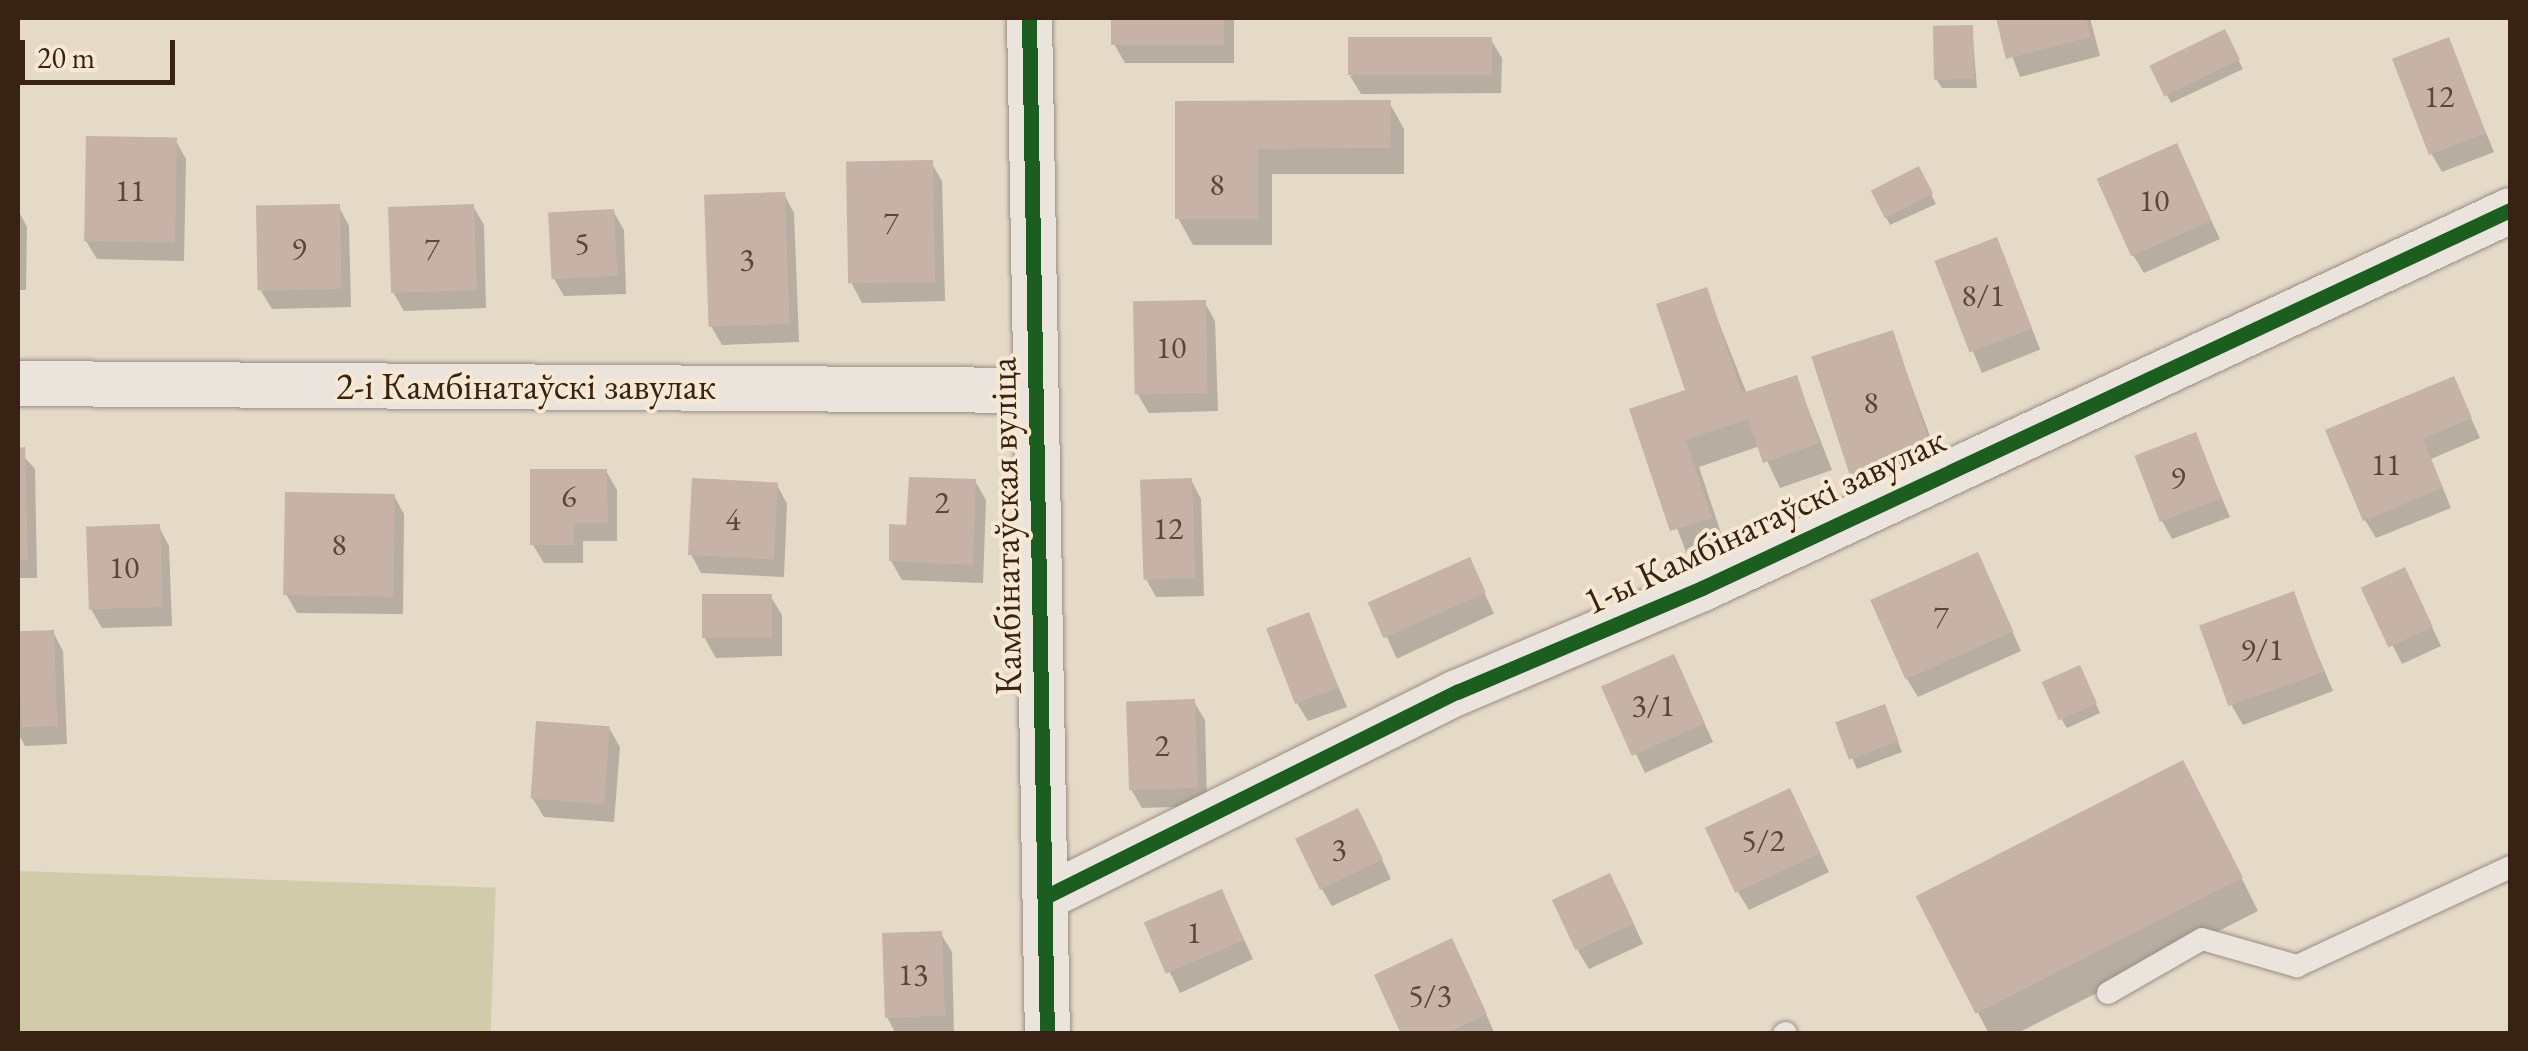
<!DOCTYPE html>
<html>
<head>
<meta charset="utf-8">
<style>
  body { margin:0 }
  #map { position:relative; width:2528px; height:1051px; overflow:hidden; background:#e5d9c8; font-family:"EB Garamond",serif }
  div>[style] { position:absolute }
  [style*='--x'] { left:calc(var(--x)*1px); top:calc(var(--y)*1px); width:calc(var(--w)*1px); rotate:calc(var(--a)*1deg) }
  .green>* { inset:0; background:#d0cba8; transform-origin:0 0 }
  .shadow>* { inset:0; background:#0003; transform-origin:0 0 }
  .building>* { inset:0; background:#c6b2a7; transform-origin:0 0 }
  .roads { filter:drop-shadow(0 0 2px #988e83) drop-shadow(0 0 2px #988e83) }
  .lane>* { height:22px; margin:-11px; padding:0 11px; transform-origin:11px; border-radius:11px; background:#eae4dc }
  .street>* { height:45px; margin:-22.5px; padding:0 22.5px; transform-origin:22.5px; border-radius:22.5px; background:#eae4dc }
  .cycleway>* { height:15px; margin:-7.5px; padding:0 7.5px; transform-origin:7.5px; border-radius:7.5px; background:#1b5e20 }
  span { translate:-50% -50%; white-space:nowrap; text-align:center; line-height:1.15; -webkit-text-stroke:8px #f7e8d3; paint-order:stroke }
  .number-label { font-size:32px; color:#5c4638 }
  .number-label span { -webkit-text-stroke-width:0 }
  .street-label { font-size:38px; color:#382213 }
  .frame { position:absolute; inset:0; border:20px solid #382213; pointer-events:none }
  .scale { position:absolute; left:20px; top:40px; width:155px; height:45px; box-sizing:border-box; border:5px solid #382213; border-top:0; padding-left:12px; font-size:30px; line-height:35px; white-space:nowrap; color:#382213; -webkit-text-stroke:8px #f7e8d3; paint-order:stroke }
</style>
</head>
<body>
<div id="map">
  <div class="green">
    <i style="left:18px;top:871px;width:478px;height:162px;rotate:2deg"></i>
  </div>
  <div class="shadow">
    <i style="clip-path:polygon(1114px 18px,1234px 18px,1234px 63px,1125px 63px,1114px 44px)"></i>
    <i style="clip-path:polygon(1998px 18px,2090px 18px,2100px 56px,2020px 77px)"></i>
    <i style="clip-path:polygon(1972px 27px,1977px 88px,1942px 88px,1936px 79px)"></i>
    <i style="clip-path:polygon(1491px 40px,1502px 58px,1501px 93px,1361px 94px,1350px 76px)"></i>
    <i style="clip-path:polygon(2229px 41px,2243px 69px,2171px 103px,2152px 66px)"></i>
    <i style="clip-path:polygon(2448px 41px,2494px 152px,2442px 172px,2431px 153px)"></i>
    <i style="clip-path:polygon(1389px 102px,1404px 129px,1404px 174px,1272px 174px,1272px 245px,1193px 245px,1178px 218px,1177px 103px)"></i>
    <i style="clip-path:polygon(176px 141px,186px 159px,184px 261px,97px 259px,86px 241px)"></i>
    <i style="clip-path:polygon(2176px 146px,2220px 239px,2144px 273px,2133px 255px)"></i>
    <i style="clip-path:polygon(931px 162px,942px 181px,945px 301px,862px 303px,852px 284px)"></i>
    <i style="clip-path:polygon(1923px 178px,1936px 204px,1890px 225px,1873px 191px)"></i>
    <i style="clip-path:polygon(784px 194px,794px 213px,799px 342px,722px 345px,711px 326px)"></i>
    <i style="clip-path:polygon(473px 206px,484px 225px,486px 308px,404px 311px,393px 292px)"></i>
    <i style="clip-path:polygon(339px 207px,349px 226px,351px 307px,272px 309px,261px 291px)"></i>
    <i style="clip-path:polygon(18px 210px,27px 227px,26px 290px,18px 290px)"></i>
    <i style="clip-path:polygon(613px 211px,624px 230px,626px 294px,564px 296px,553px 277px)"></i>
    <i style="left:1996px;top:240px;width:118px;height:63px;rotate:68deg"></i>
    <i style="clip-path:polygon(1706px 290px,1747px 394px,1796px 378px,1832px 470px,1780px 488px,1760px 446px,1699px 467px,1725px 545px,1688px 557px,1632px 410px,1688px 392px)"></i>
    <i style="clip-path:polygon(1205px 303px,1215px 321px,1218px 411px,1149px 413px,1138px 395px)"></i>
    <i style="clip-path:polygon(1892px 333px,1941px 466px,1863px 492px,1852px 474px)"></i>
    <i style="clip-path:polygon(2453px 379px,2480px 438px,2431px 459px,2451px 508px,2376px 538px,2365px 520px)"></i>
    <i style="clip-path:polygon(2195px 435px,2230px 517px,2172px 539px,2162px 521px)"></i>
    <i style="clip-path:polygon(18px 450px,35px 469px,37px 578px,18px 578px)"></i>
    <i style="clip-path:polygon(606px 471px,617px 490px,617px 541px,583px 541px,583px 563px,544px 563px,533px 545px)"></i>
    <i style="clip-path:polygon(1191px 480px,1201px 499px,1204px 596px,1156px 597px,1146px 579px)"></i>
    <i style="clip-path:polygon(975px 481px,986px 500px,983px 583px,902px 580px,891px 561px,909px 528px)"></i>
    <i style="clip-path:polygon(777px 485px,787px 504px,784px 577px,701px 573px,691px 554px)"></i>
    <i style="clip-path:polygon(394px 496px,404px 514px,403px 614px,297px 613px,286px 594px)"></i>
    <i style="clip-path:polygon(159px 527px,169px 546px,172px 626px,102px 628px,91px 609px)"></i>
    <i style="left:1469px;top:560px;width:59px;height:107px;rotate:65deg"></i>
    <i style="clip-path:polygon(1987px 574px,2021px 651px,1918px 697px,1907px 679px)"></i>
    <i style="clip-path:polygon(2364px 589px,2414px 589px,2441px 646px,2402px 664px)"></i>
    <i style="clip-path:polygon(2292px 594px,2333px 691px,2243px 725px,2232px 706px)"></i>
    <i style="clip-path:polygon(771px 597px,782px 615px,782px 656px,716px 658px,705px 639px)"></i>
    <i style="clip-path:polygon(1308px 615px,1347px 707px,1308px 721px,1297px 703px)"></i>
    <i style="clip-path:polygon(53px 632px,63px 651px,67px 744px,25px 746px,18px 733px,18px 634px)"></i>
    <i style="clip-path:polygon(1683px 676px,1713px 742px,1645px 773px,1605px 688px)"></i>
    <i style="clip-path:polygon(2084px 677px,2100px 713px,2067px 728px,2062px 720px)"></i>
    <i style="clip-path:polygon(1194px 702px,1205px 720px,1207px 806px,1142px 808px,1131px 789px)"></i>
    <i style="clip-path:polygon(1888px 716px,1902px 752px,1857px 769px,1838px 725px)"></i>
    <i style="clip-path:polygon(609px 728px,620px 747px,614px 822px,544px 817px,533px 799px)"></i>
    <i style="clip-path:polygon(2201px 796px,2258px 911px,2016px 1034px,1989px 1034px,1918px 896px)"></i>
    <i style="clip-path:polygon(1799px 809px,1829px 872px,1749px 910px,1738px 892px)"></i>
    <i style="clip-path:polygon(1368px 830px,1391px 879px,1332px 906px,1321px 888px)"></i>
    <i style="clip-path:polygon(1620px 894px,1643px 944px,1589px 969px,1578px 951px)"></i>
    <i style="clip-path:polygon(1231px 911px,1253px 959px,1180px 993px,1147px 925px)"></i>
    <i style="clip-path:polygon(941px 934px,952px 952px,954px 1034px,896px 1034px,887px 1017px)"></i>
    <i style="clip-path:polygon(1462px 960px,1495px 1034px,1403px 1034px)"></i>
  </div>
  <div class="building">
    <i style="left:1111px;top:18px;width:113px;height:27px"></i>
    <i style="clip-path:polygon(1996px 18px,2086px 18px,2091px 37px,2006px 59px)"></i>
    <i style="left:1973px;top:25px;width:54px;height:40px;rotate:89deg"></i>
    <i style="left:2225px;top:29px;width:34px;height:84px;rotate:64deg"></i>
    <i style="left:1492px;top:37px;width:38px;height:144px;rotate:90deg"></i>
    <i style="left:2449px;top:37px;width:103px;height:61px;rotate:69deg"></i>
    <i style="clip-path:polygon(1391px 100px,1390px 148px,1258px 149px,1258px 219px,1175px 219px,1175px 101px)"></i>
    <i style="left:86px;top:136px;width:91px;height:105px;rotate:1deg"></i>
    <i style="left:2177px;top:143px;width:85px;height:88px;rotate:66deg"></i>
    <i style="left:933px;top:160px;width:122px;height:87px;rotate:89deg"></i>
    <i style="left:1919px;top:166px;width:31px;height:54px;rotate:63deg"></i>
    <i style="left:785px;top:192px;width:132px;height:81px;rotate:88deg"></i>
    <i style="left:340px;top:204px;width:85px;height:84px;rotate:89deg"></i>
    <i style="left:474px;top:204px;width:86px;height:86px;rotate:88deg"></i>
    <i style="left:614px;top:209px;width:67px;height:66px;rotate:87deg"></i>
    <i style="left:1997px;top:237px;width:98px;height:67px;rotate:69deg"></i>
    <i style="clip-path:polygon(1707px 287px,1742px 393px,1797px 375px,1819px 443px,1763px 463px,1748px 419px,1686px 440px,1712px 518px,1670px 531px,1629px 409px,1685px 390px,1656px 304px)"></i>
    <i style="left:1206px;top:300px;width:93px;height:73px;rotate:89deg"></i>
    <i style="left:1893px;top:330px;width:123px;height:86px;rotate:72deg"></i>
    <i style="clip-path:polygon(2454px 376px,2472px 418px,2423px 439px,2443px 488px,2363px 521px,2325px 430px)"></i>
    <i style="left:2196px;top:432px;width:71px;height:66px;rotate:69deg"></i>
    <i style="clip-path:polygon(25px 447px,28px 560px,18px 560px,18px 448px)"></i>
    <i style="clip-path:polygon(530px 469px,607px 469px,608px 523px,574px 523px,574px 545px,530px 545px)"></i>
    <i style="clip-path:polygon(909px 477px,976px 479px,973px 565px,889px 561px,889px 524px,906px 525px)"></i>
    <i style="left:692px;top:478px;width:86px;height:77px;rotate:3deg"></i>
    <i style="left:1192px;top:478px;width:100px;height:52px;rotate:88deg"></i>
    <i style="left:285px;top:492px;width:110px;height:103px;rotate:1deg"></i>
    <i style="left:160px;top:524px;width:83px;height:74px;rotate:88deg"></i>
    <i style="left:1978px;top:552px;width:87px;height:118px;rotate:66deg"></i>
    <i style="left:1470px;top:557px;width:39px;height:112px;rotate:66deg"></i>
    <i style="left:2405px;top:567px;width:66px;height:49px;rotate:65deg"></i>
    <i style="left:2294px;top:591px;width:86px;height:101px;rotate:70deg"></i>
    <i style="left:772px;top:594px;width:44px;height:70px;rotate:90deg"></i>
    <i style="left:1309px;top:612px;width:81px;height:46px;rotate:69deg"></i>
    <i style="left:54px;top:630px;width:96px;height:36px;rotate:88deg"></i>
    <i style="left:1674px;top:654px;width:76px;height:80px;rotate:66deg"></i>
    <i style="left:2080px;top:665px;width:42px;height:42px;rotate:66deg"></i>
    <i style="left:1195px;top:699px;width:89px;height:69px;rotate:88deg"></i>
    <i style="left:1885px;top:704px;width:40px;height:53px;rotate:70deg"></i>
    <i style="left:536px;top:721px;width:74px;height:78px;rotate:4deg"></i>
    <i style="left:2183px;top:760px;width:132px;height:300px;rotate:63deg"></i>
    <i style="left:1790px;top:788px;width:72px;height:94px;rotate:65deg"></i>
    <i style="left:1358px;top:808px;width:57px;height:70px;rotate:64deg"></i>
    <i style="left:1610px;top:873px;width:56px;height:64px;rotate:65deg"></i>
    <i style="left:1222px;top:889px;width:56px;height:85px;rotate:67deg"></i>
    <i style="left:942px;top:931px;width:85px;height:60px;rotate:88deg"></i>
    <i style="clip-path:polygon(1452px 938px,1487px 1014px,1446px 1034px,1401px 1034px,1374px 975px)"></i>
  </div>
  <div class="roads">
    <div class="lane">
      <i style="--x:2108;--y:993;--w:108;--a:-29.9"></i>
      <i style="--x:2202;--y:939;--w:99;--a:15.9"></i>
      <i style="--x:2297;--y:966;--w:235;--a:-24.9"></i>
      <i style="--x:1784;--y:1034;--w:2;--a:-27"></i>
    </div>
    <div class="street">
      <i style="--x:1029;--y:18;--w:1016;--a:88.99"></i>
      <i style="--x:18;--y:383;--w:1016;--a:0.39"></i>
      <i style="--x:1047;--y:896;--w:458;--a:-26.5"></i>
      <i style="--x:1457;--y:692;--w:266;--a:-23"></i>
      <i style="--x:1702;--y:588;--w:892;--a:-25.07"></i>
    </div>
  </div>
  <div class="cycleway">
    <i style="--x:1029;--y:18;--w:1016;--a:88.99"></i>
    <i style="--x:1047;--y:896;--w:458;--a:-26.5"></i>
    <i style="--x:1457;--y:692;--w:266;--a:-23"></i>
    <i style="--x:1702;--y:588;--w:892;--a:-25.07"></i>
  </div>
  <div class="number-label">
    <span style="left:2439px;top:96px">12</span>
    <span style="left:1217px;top:184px">8</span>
    <span style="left:130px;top:190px">11</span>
    <span style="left:2154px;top:200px">10</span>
    <span style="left:891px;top:222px">7</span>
    <span style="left:582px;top:243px">5</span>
    <span style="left:299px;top:248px">9</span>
    <span style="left:432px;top:248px">7</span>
    <span style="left:747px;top:259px">3</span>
    <span style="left:1983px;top:295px">8/1</span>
    <span style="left:1171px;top:347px">10</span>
    <span style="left:1871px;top:402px">8</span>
    <span style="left:2386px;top:464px">11</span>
    <span style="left:2178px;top:477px">9</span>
    <span style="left:569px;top:496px">6</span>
    <span style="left:942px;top:502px">2</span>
    <span style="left:733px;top:519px">4</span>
    <span style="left:1168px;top:528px">12</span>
    <span style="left:339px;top:544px">8</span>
    <span style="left:124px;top:567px">10</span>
    <span style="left:1941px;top:616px">7</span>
    <span style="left:2262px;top:649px">9/1</span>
    <span style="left:1653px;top:705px">3/1</span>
    <span style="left:1162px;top:745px">2</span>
    <span style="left:1763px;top:840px">5/2</span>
    <span style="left:1339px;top:849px">3</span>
    <span style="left:1194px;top:932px">1</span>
    <span style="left:913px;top:974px">13</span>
    <span style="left:1430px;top:995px">5/3</span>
  </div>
  <div class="street-label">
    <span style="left:526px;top:386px">2-і Камбінатаўскі завулак</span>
    <span style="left:1764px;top:520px;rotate:-25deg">1-ы Камбінатаўскі завулак</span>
    <span style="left:1005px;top:526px;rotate:-91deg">Камбінатаўская вуліца</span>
  </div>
  <div class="frame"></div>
  <div class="scale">20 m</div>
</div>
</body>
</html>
